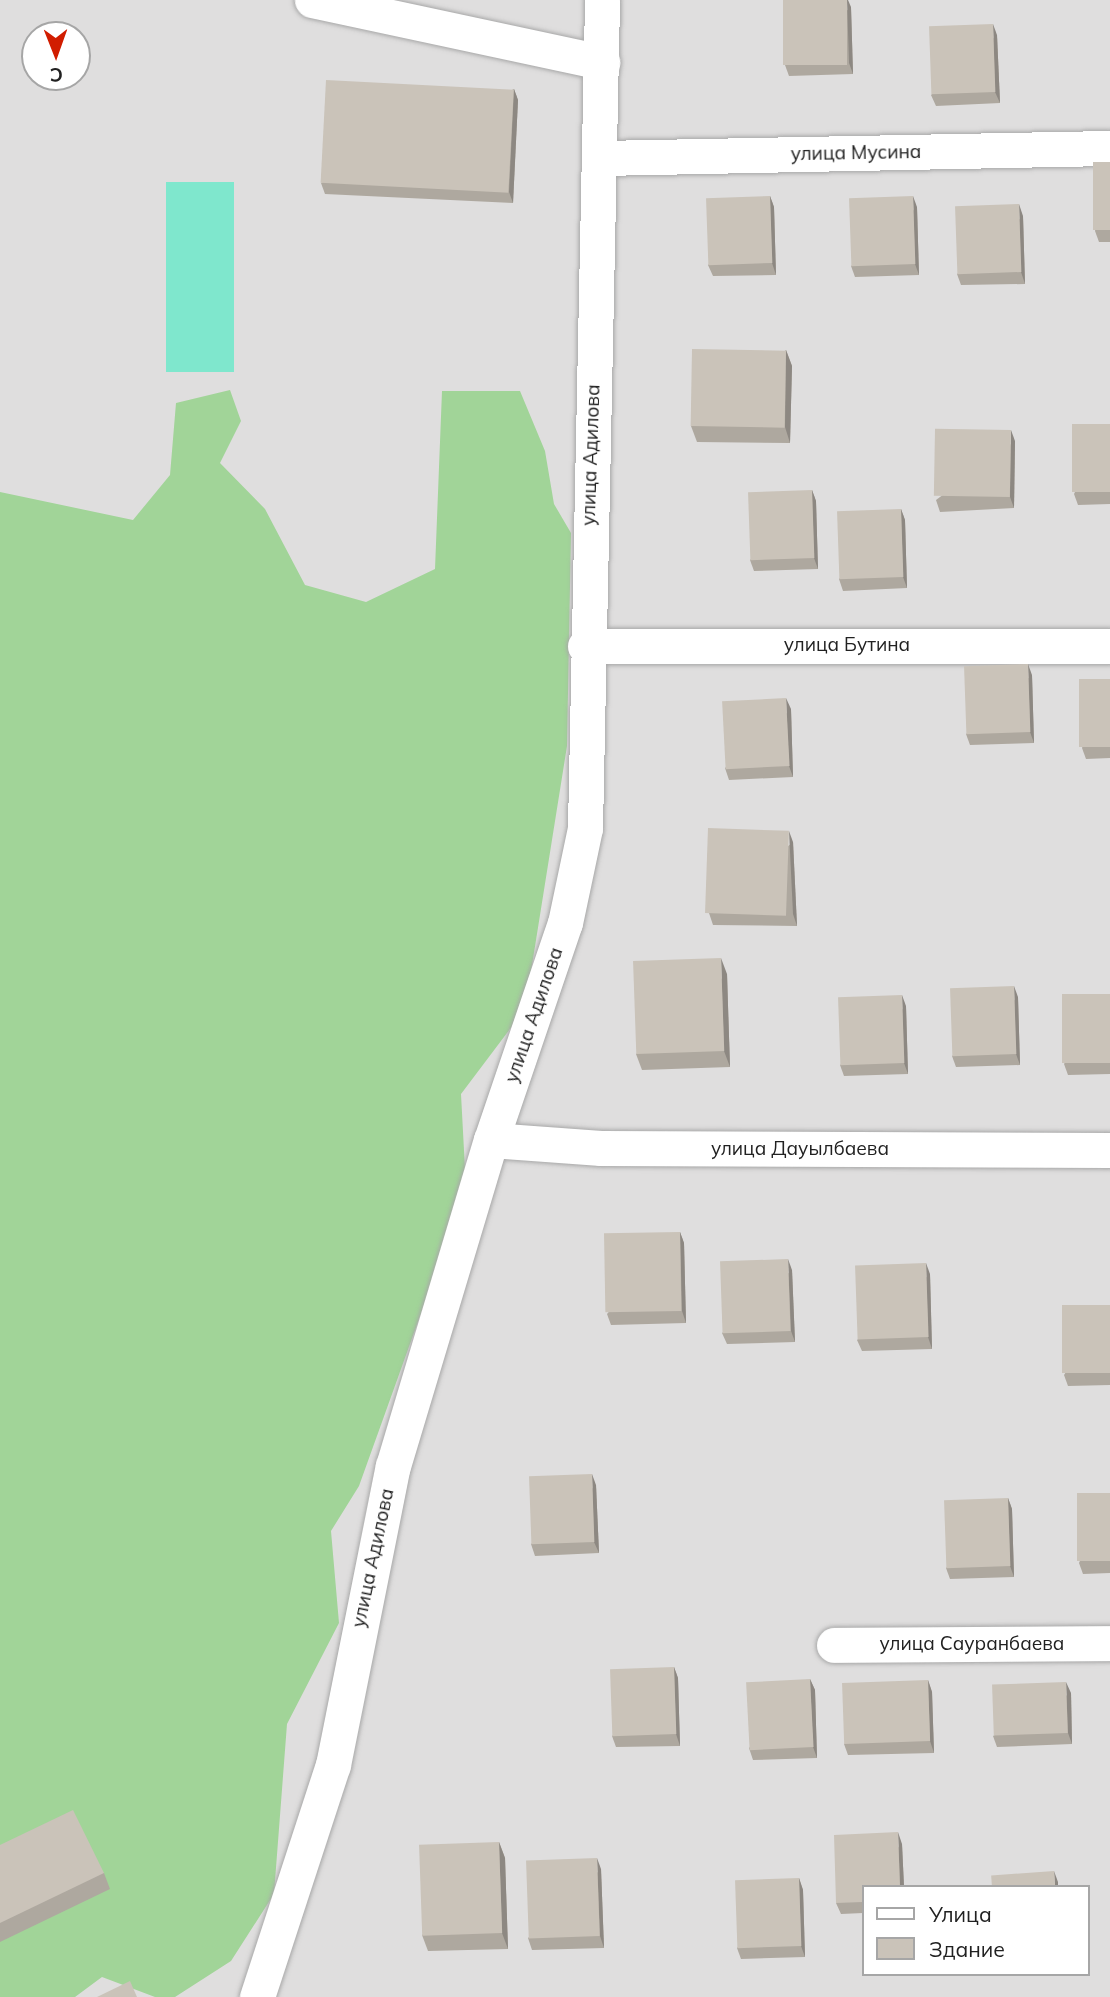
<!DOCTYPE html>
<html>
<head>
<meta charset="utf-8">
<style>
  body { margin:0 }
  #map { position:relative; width:1110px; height:1997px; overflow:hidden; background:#f2f0e7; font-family:Mulish,sans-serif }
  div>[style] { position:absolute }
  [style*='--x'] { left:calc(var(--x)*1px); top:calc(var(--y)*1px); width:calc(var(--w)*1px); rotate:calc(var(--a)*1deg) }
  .residential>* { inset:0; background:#dfdede }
  .forest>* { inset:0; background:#a1d498 }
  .pitch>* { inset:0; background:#7fe7cd; transform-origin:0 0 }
  .roads { filter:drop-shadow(0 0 2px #a8a8a8) drop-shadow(0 0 2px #a8a8a8) }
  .minor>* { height:35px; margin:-17.5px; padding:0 17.5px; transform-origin:17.5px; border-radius:17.5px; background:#fff }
  .wall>* { inset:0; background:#aea89f }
  .shaded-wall>* { inset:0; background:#8d8882 }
  .building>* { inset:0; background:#cac3b9; transform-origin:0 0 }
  span { translate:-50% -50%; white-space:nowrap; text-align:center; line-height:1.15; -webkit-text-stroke:6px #fff; paint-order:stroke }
  .street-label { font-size:19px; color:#212121 }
  .legend { position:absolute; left:862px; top:1885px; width:228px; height:91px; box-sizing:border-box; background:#fff; border:2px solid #a6a6a6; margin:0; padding:9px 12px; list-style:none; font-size:21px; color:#212121 }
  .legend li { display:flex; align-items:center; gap:14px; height:35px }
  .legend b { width:35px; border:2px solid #a6a6a6 }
  .north { position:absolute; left:21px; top:21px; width:70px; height:70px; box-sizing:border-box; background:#fff; border:2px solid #a6a6a6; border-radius:50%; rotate:179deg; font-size:19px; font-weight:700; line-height:28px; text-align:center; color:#212121 }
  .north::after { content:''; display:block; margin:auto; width:24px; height:32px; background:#d11d00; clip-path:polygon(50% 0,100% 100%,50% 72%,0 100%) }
</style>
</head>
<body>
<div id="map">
  <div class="residential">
    <i style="clip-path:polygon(evenodd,0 0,1110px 0,1110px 1997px,0 1997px,0 0,35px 35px,77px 35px,77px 77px,35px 77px,35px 35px,0 0,863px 1887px,1087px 1887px,1087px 1974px,863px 1974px,863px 1887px)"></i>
  </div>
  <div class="forest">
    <i style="clip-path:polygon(230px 390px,241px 421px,220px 463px,265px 509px,305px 585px,366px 602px,435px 569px,442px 391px,520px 391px,545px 451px,554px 504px,571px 533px,567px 746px,525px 1009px,461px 1094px,466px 1188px,359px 1486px,331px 1531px,339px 1623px,287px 1724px,274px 1894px,231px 1961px,175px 1997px,155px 1997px,102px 1977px,75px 1997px,0 1997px,0 492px,133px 520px,170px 475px,176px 403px)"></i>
  </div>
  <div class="pitch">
    <i style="left:166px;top:182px;width:68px;height:190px"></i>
  </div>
  <div class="roads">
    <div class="minor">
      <i style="--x:312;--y:0;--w:297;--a:12.1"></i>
      <i style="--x:601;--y:158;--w:509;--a:-1.13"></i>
      <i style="--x:585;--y:646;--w:525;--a:0"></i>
      <i style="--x:491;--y:1140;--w:110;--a:4.2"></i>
      <i style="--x:601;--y:1148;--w:509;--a:0.23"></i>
      <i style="--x:834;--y:1645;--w:276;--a:-0.4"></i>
      <i style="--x:257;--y:1997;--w:244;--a:-71.9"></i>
      <i style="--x:333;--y:1765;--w:305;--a:-78.7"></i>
      <i style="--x:393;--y:1466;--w:340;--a:-73.3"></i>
      <i style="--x:491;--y:1140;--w:229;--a:-71.2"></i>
      <i style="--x:565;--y:923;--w:97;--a:-78.1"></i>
      <i style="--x:585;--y:828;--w:828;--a:-88.82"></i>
    </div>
  </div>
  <div class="wall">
    <i style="clip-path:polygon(851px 7px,853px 74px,789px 76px,785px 65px)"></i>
    <i style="clip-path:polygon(997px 35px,1000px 103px,936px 106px,931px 95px)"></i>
    <i style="clip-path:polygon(514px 89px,518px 100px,513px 203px,325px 194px,321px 183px)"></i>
    <i style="clip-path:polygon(1110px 162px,1110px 242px,1099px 242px,1095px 231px)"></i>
    <i style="clip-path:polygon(770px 196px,774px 207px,776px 275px,713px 276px,708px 265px)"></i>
    <i style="clip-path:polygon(917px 207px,919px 275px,855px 277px,851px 266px)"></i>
    <i style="clip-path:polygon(1023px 216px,1025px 284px,961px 285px,957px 274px)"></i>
    <i style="clip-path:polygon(786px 350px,792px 366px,790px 443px,697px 442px,691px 426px)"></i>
    <i style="clip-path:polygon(1110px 424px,1110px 504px,1078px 505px,1074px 494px)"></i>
    <i style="clip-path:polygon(1015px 441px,1014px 508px,940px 512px,936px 500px)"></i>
    <i style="clip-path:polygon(812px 490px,816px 501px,818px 569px,754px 571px,750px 560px)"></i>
    <i style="clip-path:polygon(901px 509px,905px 520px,907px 588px,843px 591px,839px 579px)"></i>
    <i style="clip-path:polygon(1032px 675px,1034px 743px,970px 745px,966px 734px)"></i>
    <i style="clip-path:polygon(1110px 679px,1110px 758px,1086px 759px,1082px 748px)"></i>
    <i style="clip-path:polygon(791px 709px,793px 777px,729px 780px,725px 768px)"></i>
    <i style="clip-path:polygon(793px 842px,797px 926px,713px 925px,709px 913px)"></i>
    <i style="clip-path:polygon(727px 974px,730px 1067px,642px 1070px,636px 1054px)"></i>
    <i style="clip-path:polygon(1110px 994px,1110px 1074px,1068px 1075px,1064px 1064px)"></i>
    <i style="clip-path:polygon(1018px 997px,1020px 1065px,956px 1067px,952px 1056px)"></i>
    <i style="clip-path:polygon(906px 1006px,908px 1074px,844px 1076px,840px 1065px)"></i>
    <i style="clip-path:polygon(680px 1232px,684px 1243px,686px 1323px,611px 1325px,607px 1314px)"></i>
    <i style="clip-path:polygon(792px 1270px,795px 1342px,727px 1344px,722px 1333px)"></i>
    <i style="clip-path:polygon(930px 1274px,932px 1349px,862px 1351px,857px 1340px)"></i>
    <i style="clip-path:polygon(1110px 1305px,1110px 1385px,1068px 1386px,1064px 1375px)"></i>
    <i style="clip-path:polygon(596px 1485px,599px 1553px,535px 1556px,531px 1544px)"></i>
    <i style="clip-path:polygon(1110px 1493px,1110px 1573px,1083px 1574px,1079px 1563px)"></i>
    <i style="clip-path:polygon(1008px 1498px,1012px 1509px,1014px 1577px,950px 1579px,946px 1568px)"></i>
    <i style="clip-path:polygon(674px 1667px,678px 1678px,680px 1746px,616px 1747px,612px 1736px)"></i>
    <i style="clip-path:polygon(810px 1679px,815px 1690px,817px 1758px,753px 1760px,749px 1748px)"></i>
    <i style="clip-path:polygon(928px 1680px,932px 1692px,934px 1753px,848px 1755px,844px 1744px)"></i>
    <i style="clip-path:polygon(1071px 1693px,1072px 1744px,997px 1747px,993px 1736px)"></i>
    <i style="clip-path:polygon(499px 1842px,505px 1858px,508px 1949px,428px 1951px,422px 1935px)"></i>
    <i style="clip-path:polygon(902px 1844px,904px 1887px,863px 1887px,863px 1913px,841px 1914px,836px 1903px)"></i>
    <i style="clip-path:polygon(0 1845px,104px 1873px,110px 1889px,0 1942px)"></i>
    <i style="clip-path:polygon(601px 1869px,604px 1948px,532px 1950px,528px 1938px)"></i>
    <i style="clip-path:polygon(799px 1878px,803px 1890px,805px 1957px,741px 1959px,737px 1948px)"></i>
  </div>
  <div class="shaded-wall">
    <i style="clip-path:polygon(847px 0,848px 0,851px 7px,853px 74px,849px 63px)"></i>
    <i style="clip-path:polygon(993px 24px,997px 35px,1000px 103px,995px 92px)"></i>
    <i style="clip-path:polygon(514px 89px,518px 100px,513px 203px,509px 192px)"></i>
    <i style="clip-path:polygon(770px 196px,774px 207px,776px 275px,772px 263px)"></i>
    <i style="clip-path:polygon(913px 196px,917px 207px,919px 275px,915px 264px)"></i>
    <i style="clip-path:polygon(1019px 204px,1023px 216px,1025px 284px,1021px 272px)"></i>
    <i style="clip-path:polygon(786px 350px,792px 366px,790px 443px,785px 427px)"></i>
    <i style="clip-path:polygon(1011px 430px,1015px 441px,1014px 508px,1010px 497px)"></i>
    <i style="clip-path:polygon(812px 490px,816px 501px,818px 569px,814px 558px)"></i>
    <i style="clip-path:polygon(901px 509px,905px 520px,907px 588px,903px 577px)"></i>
    <i style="clip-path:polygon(1028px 664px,1032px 675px,1034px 743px,1030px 732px)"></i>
    <i style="clip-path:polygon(786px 698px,791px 709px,793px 777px,789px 766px)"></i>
    <i style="clip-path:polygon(789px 831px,793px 842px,797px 926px,793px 914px)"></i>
    <i style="clip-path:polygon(721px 958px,727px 974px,730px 1067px,724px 1051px)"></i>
    <i style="clip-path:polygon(1014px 986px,1018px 997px,1020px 1065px,1016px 1054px)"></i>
    <i style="clip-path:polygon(902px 995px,906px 1006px,908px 1074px,904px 1063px)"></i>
    <i style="clip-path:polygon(680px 1232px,684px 1243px,686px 1323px,682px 1311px)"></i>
    <i style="clip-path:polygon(788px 1259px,792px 1270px,795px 1342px,791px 1331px)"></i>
    <i style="clip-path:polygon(926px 1263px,930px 1274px,932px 1349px,928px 1337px)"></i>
    <i style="clip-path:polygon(592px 1474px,596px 1485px,599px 1553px,594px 1542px)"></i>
    <i style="clip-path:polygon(1008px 1498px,1012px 1509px,1014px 1577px,1010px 1566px)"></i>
    <i style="clip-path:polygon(674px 1667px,678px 1678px,680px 1746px,676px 1734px)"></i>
    <i style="clip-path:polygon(810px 1679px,815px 1690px,817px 1758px,813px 1747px)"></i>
    <i style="clip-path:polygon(928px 1680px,932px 1692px,934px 1753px,930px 1741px)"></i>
    <i style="clip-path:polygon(1066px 1682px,1071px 1693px,1072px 1744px,1068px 1733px)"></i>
    <i style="clip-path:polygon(898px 1832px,902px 1844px,904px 1887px,900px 1887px)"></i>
    <i style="clip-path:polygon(499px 1842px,505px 1858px,508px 1949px,502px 1933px)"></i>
    <i style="clip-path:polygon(597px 1858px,601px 1869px,604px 1948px,600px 1936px)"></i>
    <i style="clip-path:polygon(1054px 1871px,1058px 1882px,1058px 1887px,1055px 1887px)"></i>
    <i style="clip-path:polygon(799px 1878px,803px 1890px,805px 1957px,801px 1946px)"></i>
  </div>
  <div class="building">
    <i style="left:783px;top:0;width:64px;height:65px"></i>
    <i style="left:993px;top:24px;width:68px;height:64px;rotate:88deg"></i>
    <i style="left:326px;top:80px;width:188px;height:103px;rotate:3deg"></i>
    <i style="left:1110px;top:162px;width:68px;height:17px;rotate:90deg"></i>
    <i style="left:770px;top:196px;width:67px;height:64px;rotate:88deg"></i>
    <i style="left:913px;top:196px;width:68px;height:64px;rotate:88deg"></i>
    <i style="left:1019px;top:204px;width:68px;height:64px;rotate:88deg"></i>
    <i style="left:692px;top:349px;width:94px;height:77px;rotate:1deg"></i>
    <i style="left:1110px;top:424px;width:68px;height:38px;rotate:90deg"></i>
    <i style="left:1011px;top:430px;width:67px;height:76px;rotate:91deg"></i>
    <i style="left:812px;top:490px;width:68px;height:64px;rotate:88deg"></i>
    <i style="left:901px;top:509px;width:68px;height:64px;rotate:88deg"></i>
    <i style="left:1028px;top:664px;width:68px;height:64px;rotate:88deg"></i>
    <i style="left:1110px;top:679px;width:68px;height:31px;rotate:90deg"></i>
    <i style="left:786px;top:698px;width:68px;height:64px;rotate:87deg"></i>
    <i style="left:708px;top:828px;width:81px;height:85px;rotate:2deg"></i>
    <i style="left:721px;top:958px;width:93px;height:88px;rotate:88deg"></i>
    <i style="left:1014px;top:986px;width:68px;height:64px;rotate:88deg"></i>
    <i style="left:1110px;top:994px;width:69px;height:48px;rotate:90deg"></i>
    <i style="left:902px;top:995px;width:68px;height:64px;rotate:88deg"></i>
    <i style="left:680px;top:1232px;width:79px;height:76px;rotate:89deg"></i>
    <i style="left:788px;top:1259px;width:72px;height:68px;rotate:88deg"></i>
    <i style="left:926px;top:1263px;width:74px;height:71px;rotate:88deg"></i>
    <i style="left:1110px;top:1305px;width:68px;height:48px;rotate:90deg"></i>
    <i style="left:592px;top:1474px;width:68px;height:63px;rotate:88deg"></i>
    <i style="left:1110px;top:1493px;width:68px;height:33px;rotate:90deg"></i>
    <i style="left:1008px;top:1498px;width:68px;height:64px;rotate:88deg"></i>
    <i style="left:674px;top:1667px;width:67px;height:64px;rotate:88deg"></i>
    <i style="left:810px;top:1679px;width:68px;height:64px;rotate:87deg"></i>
    <i style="left:928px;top:1680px;width:61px;height:86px;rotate:88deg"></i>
    <i style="left:1066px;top:1682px;width:51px;height:74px;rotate:88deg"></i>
    <i style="clip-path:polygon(73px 1810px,104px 1873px,0 1923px,0 1845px)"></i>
    <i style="clip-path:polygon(898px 1832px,900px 1887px,863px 1887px,863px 1902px,836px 1903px,834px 1835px)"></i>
    <i style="left:499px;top:1842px;width:91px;height:80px;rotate:88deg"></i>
    <i style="left:597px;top:1858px;width:78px;height:71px;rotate:88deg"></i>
    <i style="left:1054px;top:1871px;width:16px;height:63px;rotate:86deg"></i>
    <i style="left:799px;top:1878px;width:68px;height:64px;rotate:88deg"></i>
    <i style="clip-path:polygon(130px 1981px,137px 1997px,97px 1997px)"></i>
  </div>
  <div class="street-label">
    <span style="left:856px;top:153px;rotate:-1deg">улица Мусина</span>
    <span style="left:591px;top:455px;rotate:-88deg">улица Адилова</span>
    <span style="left:847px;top:645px">улица Бутина</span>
    <span style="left:534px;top:1015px;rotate:-71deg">улица Адилова</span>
    <span style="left:800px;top:1149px">улица Дауылбаева</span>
    <span style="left:373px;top:1558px;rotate:-78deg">улица Адилова</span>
    <span style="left:972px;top:1644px">улица Сауранбаева</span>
  </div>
  <ul class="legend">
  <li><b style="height:9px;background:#fff"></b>Улица</li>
  <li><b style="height:19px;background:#cac3b9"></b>Здание</li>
  </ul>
  <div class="north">С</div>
</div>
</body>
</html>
